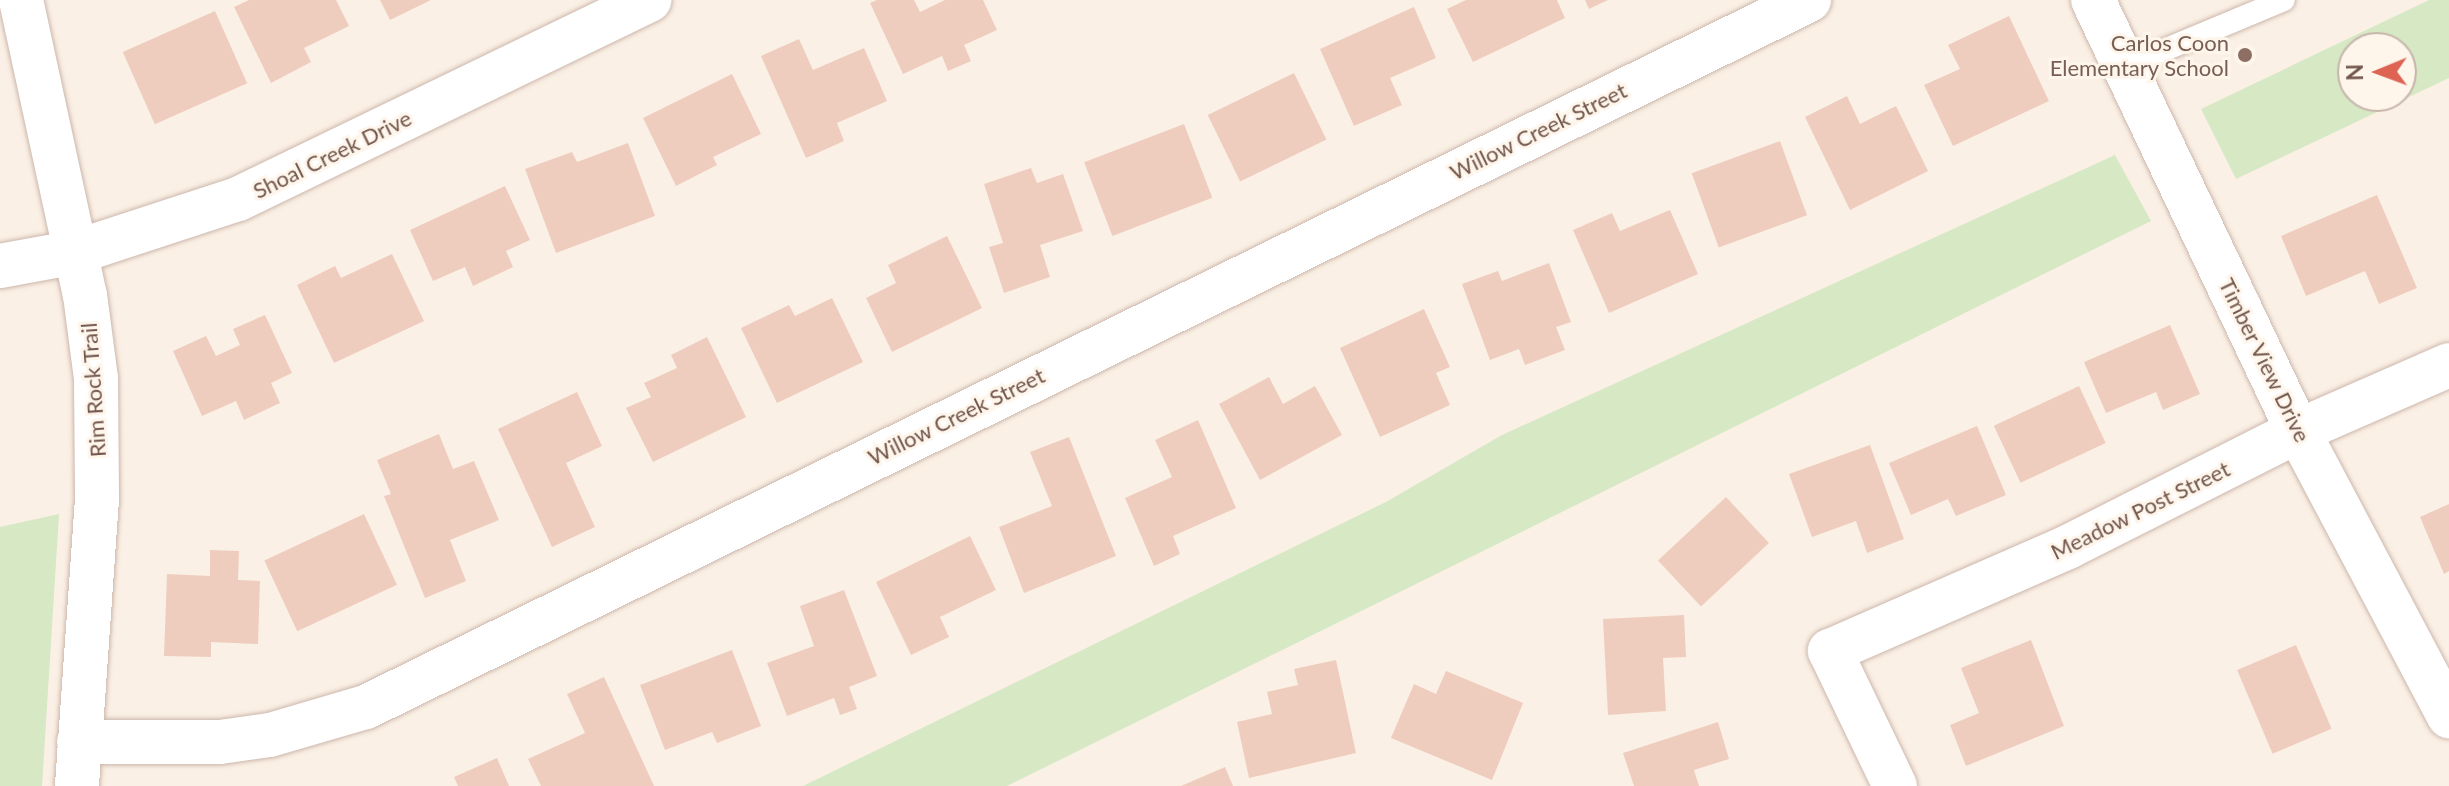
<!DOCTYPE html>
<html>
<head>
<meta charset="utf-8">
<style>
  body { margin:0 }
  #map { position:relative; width:2449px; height:786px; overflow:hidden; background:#fbf0e5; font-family:Lato,sans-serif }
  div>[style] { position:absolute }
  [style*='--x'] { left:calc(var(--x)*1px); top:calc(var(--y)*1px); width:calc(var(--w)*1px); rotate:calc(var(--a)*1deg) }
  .green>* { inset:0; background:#d6e8c4 }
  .building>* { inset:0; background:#efcdbe; transform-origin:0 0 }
  .roads { filter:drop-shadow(0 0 2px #ccb7ac) drop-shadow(0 0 2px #ccb7ac) }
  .lane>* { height:22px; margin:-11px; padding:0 11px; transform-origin:11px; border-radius:11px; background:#fff }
  .street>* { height:44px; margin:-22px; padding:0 22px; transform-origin:22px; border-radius:22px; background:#fff }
  .secondary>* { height:44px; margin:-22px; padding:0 22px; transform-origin:22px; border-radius:22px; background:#fff }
  .dots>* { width:22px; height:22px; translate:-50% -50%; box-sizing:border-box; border:4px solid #fef5eb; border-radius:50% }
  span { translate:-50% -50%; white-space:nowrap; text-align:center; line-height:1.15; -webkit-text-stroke:6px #fef5eb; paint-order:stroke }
  .education-label { font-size:22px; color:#785e54 }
  .right { translate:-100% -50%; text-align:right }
  .street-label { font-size:22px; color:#72564c }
  .north { position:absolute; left:2337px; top:32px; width:80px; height:80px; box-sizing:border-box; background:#fef5eb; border:2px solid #c6b5ab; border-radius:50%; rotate:269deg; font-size:22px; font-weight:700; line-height:32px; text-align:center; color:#72564c }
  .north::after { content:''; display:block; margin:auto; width:28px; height:36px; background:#dd6352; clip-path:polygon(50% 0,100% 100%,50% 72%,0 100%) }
</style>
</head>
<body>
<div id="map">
  <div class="green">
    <i style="clip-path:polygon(evenodd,2429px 0,2449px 0,2449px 78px,2236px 179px,2201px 109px,2429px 0,2401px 48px,2401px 96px,2353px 96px,2353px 48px,2401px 48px)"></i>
    <i style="clip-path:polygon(2115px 155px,2151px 221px,1007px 786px,803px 786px,1386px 502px,1502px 435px)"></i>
    <i style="clip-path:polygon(59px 514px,42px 786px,0 786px,0 527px)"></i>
  </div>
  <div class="building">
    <i style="clip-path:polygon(249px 0,336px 0,349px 26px,304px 48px,311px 62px,271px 83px,234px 7px)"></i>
    <i style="clip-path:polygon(380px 0,431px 0,390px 20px)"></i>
    <i style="clip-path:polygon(877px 0,914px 0,920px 12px,945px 0,983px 0,997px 30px,964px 45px,971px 61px,948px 71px,942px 56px,903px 74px,870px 3px)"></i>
    <i style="clip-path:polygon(1466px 0,1557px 0,1565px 18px,1473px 62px,1447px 9px)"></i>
    <i style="clip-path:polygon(1585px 0,1608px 0,1589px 9px)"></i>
    <i style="clip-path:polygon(1414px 7px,1436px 58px,1390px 78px,1402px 105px,1354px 126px,1320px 49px)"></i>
    <i style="left:215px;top:11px;width:79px;height:101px;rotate:66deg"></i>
    <i style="clip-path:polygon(2009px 16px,2049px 101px,1953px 146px,1924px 85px,1960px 69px,1948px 45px)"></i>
    <i style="clip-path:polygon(799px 39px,813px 70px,864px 48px,887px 101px,837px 123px,844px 141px,806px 158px,761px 56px)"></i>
    <i style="left:1294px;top:73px;width:74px;height:96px;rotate:64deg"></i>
    <i style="clip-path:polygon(732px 74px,761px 134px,713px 157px,717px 165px,676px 186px,643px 118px)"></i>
    <i style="clip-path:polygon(1847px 96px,1860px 124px,1896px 106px,1928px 171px,1850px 210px,1805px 117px)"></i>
    <i style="left:1184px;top:124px;width:79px;height:107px;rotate:69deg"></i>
    <i style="left:1780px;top:141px;width:79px;height:94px;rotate:70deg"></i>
    <i style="clip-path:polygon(628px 143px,655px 216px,556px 253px,525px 169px,572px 152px,577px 162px)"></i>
    <i style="clip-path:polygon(1031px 168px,1037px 183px,1063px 174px,1083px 231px,1040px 245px,1050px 277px,1004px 293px,989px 247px,1003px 243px,984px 184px)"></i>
    <i style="clip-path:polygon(505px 186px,530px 240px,506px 251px,513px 267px,473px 286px,465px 267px,433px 281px,410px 230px)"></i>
    <i style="clip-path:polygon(2377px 195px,2417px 288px,2379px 304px,2365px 271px,2306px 296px,2281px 236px)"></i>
    <i style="clip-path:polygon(1670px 210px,1698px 274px,1609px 313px,1573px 230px,1612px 213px,1620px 231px)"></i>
    <i style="clip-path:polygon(947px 236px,982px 308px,892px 352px,866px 298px,896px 283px,888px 265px)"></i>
    <i style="clip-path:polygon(392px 254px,424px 321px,334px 363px,297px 285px,335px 266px,341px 278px)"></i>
    <i style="clip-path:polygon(1549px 263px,1571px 322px,1556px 327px,1565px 350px,1525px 365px,1519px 349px,1490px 360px,1462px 284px,1498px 271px,1502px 281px)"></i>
    <i style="clip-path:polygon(832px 298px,863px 362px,777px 403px,741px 328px,789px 305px,795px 316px)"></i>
    <i style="clip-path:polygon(1424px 309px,1450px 367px,1436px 373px,1450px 405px,1380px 437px,1340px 348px)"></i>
    <i style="clip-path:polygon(265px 315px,292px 373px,271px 383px,280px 403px,244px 420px,236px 401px,202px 416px,173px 351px,206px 336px,216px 356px,240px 345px,233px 329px)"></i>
    <i style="clip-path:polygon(2170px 325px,2200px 394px,2163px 410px,2156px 392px,2106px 413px,2084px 362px)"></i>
    <i style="clip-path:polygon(707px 337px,746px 417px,653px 462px,626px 408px,651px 397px,644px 383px,677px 368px,671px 355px)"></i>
    <i style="clip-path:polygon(1269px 377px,1283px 404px,1315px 386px,1342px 435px,1260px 480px,1219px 404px)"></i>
    <i style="left:2079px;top:386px;width:63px;height:94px;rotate:65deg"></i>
    <i style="clip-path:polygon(577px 392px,602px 446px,566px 463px,595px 527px,552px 547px,498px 429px)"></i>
    <i style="clip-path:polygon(1198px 420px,1236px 508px,1173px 536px,1180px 554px,1154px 566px,1125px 498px,1172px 477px,1155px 440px)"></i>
    <i style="clip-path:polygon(1977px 426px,2006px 495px,1956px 516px,1948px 499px,1911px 515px,1889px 463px)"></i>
    <i style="clip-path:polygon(439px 434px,453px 469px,474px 461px,499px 520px,450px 540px,466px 581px,425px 598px,384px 496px,391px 494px,377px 460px)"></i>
    <i style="clip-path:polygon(1069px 437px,1116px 556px,1024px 593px,999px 527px,1052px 506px,1030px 452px)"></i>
    <i style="clip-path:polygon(1870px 445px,1904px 539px,1867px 553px,1856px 521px,1812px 537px,1789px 474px)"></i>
    <i style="left:1726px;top:497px;width:63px;height:93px;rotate:47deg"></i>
    <i style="clip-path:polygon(2449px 504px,2449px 571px,2444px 574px,2420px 517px)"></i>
    <i style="left:364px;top:514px;width:78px;height:110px;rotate:65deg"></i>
    <i style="clip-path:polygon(970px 536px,996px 590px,940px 617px,949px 637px,911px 655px,876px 582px)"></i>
    <i style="clip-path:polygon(210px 550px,239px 551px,238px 580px,260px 581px,258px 644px,211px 642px,211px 657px,164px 656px,167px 574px,210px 576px)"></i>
    <i style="clip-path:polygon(844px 590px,877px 676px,849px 687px,857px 709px,840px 715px,834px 698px,787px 716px,767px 663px,814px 646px,800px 606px)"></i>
    <i style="clip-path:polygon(1684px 615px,1686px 657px,1663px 658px,1666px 711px,1608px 715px,1603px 619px)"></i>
    <i style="clip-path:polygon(2031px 640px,2064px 726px,1966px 766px,1950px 725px,1979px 713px,1961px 668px)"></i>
    <i style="left:2296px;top:645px;width:91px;height:64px;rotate:67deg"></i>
    <i style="clip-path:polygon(732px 650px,761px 726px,717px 743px,712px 732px,665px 750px,640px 685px)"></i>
    <i style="clip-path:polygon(1336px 660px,1356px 753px,1249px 778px,1237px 722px,1272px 714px,1267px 692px,1298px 685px,1294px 669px)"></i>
    <i style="clip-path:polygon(1446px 671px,1523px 703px,1492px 780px,1391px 738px,1414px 684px,1436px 694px)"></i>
    <i style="clip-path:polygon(604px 677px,654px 786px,541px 786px,528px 759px,585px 733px,567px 694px)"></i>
    <i style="clip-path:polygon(1718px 722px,1729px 759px,1694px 770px,1699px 786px,1634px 786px,1623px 753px)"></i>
    <i style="clip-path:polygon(497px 758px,509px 786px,458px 786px,454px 777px)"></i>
    <i style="clip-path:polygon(1225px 767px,1233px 786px,1181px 786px)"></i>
  </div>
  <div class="roads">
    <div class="lane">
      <i style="--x:2126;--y:66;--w:171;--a:-22.7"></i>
    </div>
    <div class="street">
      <i style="--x:0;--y:266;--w:77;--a:-10.4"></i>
      <i style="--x:76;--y:252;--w:170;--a:-18.1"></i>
      <i style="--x:238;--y:199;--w:457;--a:-25.8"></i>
      <i style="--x:79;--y:742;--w:141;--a:0"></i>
      <i style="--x:220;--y:742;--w:50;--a:-8"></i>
      <i style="--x:270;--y:735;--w:100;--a:-16.3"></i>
      <i style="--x:366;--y:707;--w:1607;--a:-26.1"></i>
      <i style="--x:1895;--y:786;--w:150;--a:-115.7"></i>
      <i style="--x:1830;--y:651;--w:260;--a:-23.6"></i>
      <i style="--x:2068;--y:547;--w:258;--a:-26.8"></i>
      <i style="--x:2298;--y:431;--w:165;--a:-23.6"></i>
    </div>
    <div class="secondary">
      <i style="--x:21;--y:0;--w:302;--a:77.8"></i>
      <i style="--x:85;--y:295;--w:85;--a:82.5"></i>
      <i style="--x:96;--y:379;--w:120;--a:89.5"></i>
      <i style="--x:97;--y:499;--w:288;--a:94"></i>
      <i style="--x:2093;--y:0;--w:477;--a:64.6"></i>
      <i style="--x:2298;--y:431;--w:323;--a:62.1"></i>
    </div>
  </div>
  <div class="dots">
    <i style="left:2245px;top:55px;background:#8d6e63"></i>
  </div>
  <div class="education-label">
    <span class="right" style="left:2229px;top:55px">Carlos Coon<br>Elementary School</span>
  </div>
  <div class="street-label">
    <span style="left:1538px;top:131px;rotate:-26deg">Willow Creek Street</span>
    <span style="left:332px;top:154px;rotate:-26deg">Shoal Creek Drive</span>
    <span style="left:2265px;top:360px;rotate:64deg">Timber View Drive</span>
    <span style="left:93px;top:390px;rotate:-94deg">Rim Rock Trail</span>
    <span style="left:956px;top:416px;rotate:-26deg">Willow Creek Street</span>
    <span style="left:2140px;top:510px;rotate:-26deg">Meadow Post Street</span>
  </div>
  <div class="north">N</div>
</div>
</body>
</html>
